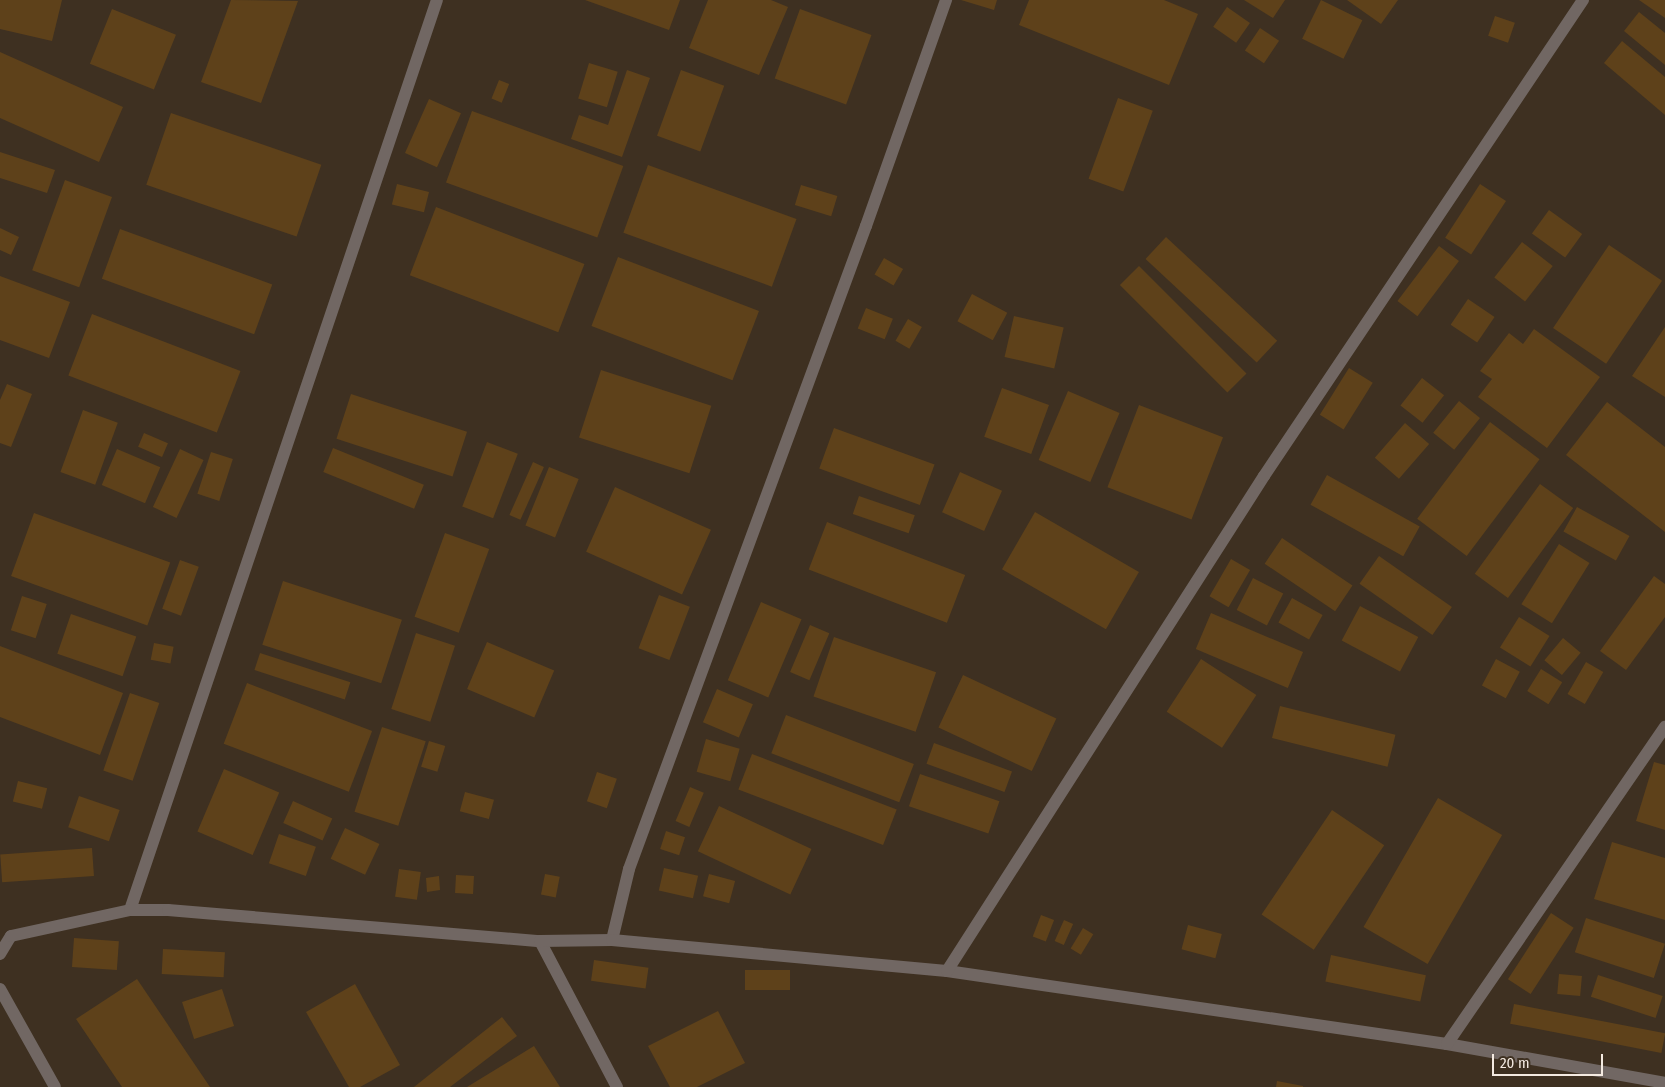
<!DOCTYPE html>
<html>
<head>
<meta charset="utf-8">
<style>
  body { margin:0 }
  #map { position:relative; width:1665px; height:1087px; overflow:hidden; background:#3e3021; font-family:"Fira Sans Condensed",sans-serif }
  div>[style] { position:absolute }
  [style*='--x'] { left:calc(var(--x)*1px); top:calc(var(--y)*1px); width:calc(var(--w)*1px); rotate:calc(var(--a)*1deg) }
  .building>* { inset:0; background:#5e411a; transform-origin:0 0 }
  .minor>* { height:12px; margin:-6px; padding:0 6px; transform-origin:6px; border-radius:6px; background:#716763 }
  span { translate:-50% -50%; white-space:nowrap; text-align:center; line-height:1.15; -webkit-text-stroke:4px #3e3021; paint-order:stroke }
  .scale { position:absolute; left:1492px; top:1054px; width:111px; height:22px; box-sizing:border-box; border:2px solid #f4eae1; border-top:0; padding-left:6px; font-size:15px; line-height:18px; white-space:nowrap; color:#f4eae1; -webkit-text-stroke:4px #3e3021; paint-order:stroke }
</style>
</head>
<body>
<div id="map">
  <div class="building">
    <i style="clip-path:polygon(0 0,62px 0,52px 41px,0 29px)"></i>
    <i style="clip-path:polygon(231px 0,298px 1px,261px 103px,201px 82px)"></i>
    <i style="clip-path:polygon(585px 0,680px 0,669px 30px)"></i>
    <i style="clip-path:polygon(708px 0,771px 0,788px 7px,759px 75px,689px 48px)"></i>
    <i style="clip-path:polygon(961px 0,997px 0,994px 10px)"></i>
    <i style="clip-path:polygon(1029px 0,1164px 0,1198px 14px,1169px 85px,1019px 25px)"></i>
    <i style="clip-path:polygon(1244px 0,1285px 0,1273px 18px)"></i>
    <i style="left:1321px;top:0;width:46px;height:43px;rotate:26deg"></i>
    <i style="clip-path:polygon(1347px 0,1398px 0,1381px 24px)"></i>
    <i style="clip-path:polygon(1639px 0,1665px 0,1665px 18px)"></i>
    <i style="left:1227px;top:7px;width:28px;height:24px;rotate:35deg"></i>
    <i style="left:112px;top:9px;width:69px;height:59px;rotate:22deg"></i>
    <i style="left:800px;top:9px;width:76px;height:74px;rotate:20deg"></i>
    <i style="clip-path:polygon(1639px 12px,1665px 33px,1665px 65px,1624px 31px)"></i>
    <i style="left:1495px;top:16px;width:21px;height:21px;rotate:19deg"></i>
    <i style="left:1260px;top:28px;width:23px;height:27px;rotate:34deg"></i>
    <i style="clip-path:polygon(1622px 41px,1665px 77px,1665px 115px,1604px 63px)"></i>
    <i style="clip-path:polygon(0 52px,123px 107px,99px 162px,0 118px)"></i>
    <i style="left:589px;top:63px;width:30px;height:37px;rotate:17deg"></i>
    <i style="clip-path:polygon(627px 70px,650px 78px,622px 157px,571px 139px,579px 115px,608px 125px)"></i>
    <i style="left:681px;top:70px;width:46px;height:70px;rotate:20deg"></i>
    <i style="left:499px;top:80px;width:11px;height:20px;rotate:22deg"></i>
    <i style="left:1118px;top:98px;width:37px;height:86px;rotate:20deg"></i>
    <i style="left:429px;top:99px;width:35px;height:59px;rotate:24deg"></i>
    <i style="left:472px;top:111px;width:161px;height:76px;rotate:20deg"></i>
    <i style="left:171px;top:113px;width:159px;height:76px;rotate:19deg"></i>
    <i style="clip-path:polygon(0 152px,55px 170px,47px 193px,0 178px)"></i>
    <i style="left:648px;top:165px;width:158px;height:72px;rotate:20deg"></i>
    <i style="left:65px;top:180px;width:50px;height:96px;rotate:20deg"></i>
    <i style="left:397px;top:184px;width:33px;height:21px;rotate:14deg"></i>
    <i style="left:1480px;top:184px;width:31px;height:64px;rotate:33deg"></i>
    <i style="left:801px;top:185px;width:38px;height:21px;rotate:17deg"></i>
    <i style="left:436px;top:207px;width:159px;height:73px;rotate:21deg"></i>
    <i style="left:1549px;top:210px;width:41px;height:29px;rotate:36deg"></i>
    <i style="clip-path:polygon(0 228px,19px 237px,11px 255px,0 250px)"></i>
    <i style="left:120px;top:229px;width:162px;height:53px;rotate:20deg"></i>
    <i style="left:1166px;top:237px;width:152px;height:30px;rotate:43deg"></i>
    <i style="left:1522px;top:242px;width:39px;height:45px;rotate:38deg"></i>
    <i style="left:1609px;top:245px;width:64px;height:100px;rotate:34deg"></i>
    <i style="left:1439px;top:246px;width:25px;height:69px;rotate:37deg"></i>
    <i style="left:618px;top:257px;width:151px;height:74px;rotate:21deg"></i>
    <i style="left:884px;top:258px;width:22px;height:19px;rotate:30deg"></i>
    <i style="left:1139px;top:266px;width:152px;height:27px;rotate:45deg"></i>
    <i style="clip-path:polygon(0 276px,70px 302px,49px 358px,0 340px)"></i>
    <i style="left:972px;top:294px;width:40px;height:31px;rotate:28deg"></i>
    <i style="left:1468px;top:299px;width:32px;height:31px;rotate:34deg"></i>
    <i style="left:866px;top:308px;width:29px;height:22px;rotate:22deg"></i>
    <i style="left:92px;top:314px;width:159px;height:66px;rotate:21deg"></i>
    <i style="left:1014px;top:316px;width:51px;height:42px;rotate:13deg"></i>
    <i style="left:908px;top:319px;width:16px;height:25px;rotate:30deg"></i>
    <i style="clip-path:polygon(1665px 327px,1665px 397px,1632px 376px)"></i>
    <i style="clip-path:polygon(1534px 329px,1600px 377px,1547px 448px,1478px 397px,1492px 379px,1480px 371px,1509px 333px,1523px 344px)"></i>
    <i style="left:1349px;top:368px;width:28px;height:55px;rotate:32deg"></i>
    <i style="left:601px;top:370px;width:116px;height:71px;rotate:18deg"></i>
    <i style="left:1422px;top:378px;width:28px;height:35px;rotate:38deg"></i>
    <i style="clip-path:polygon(7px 384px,32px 394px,11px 447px,0 443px,0 400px)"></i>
    <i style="left:1002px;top:388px;width:50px;height:52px;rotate:20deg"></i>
    <i style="left:1068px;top:391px;width:56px;height:75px;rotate:23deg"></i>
    <i style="left:351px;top:394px;width:122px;height:47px;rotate:18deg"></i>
    <i style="left:1459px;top:401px;width:27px;height:41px;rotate:39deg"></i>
    <i style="clip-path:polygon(1607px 402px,1665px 447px,1665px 532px,1566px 455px)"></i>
    <i style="left:1139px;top:405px;width:90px;height:88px;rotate:21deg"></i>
    <i style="left:83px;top:410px;width:37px;height:66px;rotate:20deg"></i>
    <i style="left:1490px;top:422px;width:62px;height:121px;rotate:37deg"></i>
    <i style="left:1405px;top:423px;width:32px;height:46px;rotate:41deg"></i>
    <i style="left:834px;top:428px;width:107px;height:43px;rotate:20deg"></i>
    <i style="left:144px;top:433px;width:26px;height:15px;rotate:23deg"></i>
    <i style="left:487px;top:442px;width:33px;height:69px;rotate:21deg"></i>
    <i style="left:333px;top:448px;width:98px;height:26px;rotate:22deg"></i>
    <i style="left:117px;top:449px;width:47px;height:39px;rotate:23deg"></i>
    <i style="left:180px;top:449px;width:26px;height:64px;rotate:25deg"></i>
    <i style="left:211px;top:452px;width:23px;height:44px;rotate:18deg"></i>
    <i style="left:533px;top:462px;width:12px;height:58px;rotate:24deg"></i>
    <i style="left:549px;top:467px;width:32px;height:63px;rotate:22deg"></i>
    <i style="left:960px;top:472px;width:46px;height:44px;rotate:24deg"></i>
    <i style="left:1327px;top:475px;width:106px;height:34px;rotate:29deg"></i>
    <i style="left:1540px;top:484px;width:41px;height:111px;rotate:36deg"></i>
    <i style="left:615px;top:487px;width:105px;height:71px;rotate:24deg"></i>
    <i style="left:859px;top:496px;width:59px;height:19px;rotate:19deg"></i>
    <i style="left:1577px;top:507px;width:60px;height:28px;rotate:29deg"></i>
    <i style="left:1035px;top:512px;width:120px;height:66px;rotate:30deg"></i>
    <i style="left:34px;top:513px;width:145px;height:67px;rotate:20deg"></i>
    <i style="left:827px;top:522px;width:148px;height:51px;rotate:21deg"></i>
    <i style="left:445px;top:533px;width:47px;height:89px;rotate:20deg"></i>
    <i style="left:1282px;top:538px;width:85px;height:31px;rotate:34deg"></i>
    <i style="left:1559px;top:544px;width:36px;height:71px;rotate:32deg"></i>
    <i style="left:1379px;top:556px;width:89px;height:34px;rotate:35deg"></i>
    <i style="left:1231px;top:559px;width:22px;height:43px;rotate:30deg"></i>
    <i style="left:180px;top:560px;width:20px;height:52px;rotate:20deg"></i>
    <i style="clip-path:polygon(1654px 576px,1665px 584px,1665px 617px,1626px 670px,1600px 651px)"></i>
    <i style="left:1253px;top:578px;width:34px;height:36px;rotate:27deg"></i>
    <i style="left:283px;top:581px;width:125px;height:67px;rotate:18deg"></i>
    <i style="left:659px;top:595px;width:33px;height:57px;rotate:21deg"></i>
    <i style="left:22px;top:596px;width:26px;height:36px;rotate:18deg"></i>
    <i style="left:1292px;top:598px;width:35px;height:28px;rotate:29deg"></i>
    <i style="left:761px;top:602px;width:44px;height:85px;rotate:23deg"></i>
    <i style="left:1360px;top:606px;width:66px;height:39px;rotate:28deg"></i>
    <i style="left:1211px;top:613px;width:100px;height:39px;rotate:23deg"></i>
    <i style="left:71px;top:614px;width:69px;height:42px;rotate:19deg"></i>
    <i style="left:1519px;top:617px;width:36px;height:36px;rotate:32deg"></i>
    <i style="left:810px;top:625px;width:21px;height:51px;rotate:23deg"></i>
    <i style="left:416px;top:633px;width:41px;height:80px;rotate:18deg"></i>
    <i style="left:834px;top:637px;width:108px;height:63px;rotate:19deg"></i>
    <i style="left:1563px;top:638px;width:23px;height:29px;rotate:40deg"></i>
    <i style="left:487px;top:642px;width:73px;height:51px;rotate:23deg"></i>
    <i style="left:154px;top:643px;width:20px;height:17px;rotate:11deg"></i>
    <i style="clip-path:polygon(0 646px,123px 693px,100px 755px,0 717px)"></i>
    <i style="left:260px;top:653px;width:95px;height:18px;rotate:18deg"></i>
    <i style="left:1201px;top:659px;width:66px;height:63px;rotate:33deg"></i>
    <i style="left:1496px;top:659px;width:27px;height:30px;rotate:28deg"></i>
    <i style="left:1586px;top:662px;width:20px;height:37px;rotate:30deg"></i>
    <i style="left:1541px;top:669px;width:25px;height:26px;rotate:32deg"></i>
    <i style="left:963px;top:675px;width:103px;height:58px;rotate:25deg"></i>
    <i style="left:247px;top:683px;width:134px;height:65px;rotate:21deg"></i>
    <i style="left:717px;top:689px;width:39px;height:36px;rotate:23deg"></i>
    <i style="left:130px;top:693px;width:31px;height:82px;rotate:19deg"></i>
    <i style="left:1280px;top:706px;width:119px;height:33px;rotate:14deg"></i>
    <i style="left:786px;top:715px;width:137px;height:41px;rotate:21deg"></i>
    <i style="left:382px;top:727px;width:46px;height:89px;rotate:18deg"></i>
    <i style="left:706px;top:739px;width:35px;height:34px;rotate:16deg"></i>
    <i style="left:429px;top:741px;width:17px;height:27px;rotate:17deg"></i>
    <i style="left:934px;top:743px;width:83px;height:22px;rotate:20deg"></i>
    <i style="left:752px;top:754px;width:155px;height:38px;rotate:21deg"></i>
    <i style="clip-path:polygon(1654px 762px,1665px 765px,1665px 830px,1636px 821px)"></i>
    <i style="left:224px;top:769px;width:60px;height:68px;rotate:23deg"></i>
    <i style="left:597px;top:772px;width:21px;height:31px;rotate:19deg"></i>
    <i style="left:920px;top:774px;width:84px;height:34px;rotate:19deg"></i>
    <i style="left:18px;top:781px;width:30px;height:21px;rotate:14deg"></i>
    <i style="left:690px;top:787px;width:15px;height:37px;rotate:23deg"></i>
    <i style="left:465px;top:792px;width:30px;height:20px;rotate:15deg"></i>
    <i style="left:79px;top:796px;width:43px;height:33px;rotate:19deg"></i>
    <i style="left:1438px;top:798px;width:74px;height:149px;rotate:30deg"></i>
    <i style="left:293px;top:801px;width:43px;height:24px;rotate:24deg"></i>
    <i style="left:719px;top:806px;width:102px;height:50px;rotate:25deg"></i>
    <i style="left:1332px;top:810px;width:63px;height:126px;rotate:34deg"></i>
    <i style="left:345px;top:828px;width:38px;height:34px;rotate:25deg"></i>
    <i style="left:666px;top:831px;width:20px;height:19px;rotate:18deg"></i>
    <i style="left:279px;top:834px;width:39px;height:31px;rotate:19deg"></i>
    <i style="clip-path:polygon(1612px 842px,1665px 858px,1665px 920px,1594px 899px)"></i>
    <i style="left:92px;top:848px;width:28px;height:92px;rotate:86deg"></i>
    <i style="left:664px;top:868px;width:35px;height:23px;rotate:13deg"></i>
    <i style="left:399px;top:869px;width:22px;height:28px;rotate:8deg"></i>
    <i style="left:545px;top:874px;width:15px;height:21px;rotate:11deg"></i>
    <i style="left:709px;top:874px;width:27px;height:23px;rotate:15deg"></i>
    <i style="left:456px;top:875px;width:18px;height:18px;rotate:3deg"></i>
    <i style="clip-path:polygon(439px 876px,440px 890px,427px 892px,426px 878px)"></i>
    <i style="left:1551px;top:913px;width:27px;height:79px;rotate:33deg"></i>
    <i style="left:1041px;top:915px;width:14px;height:23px;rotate:21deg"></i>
    <i style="left:1586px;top:918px;width:83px;height:36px;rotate:18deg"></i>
    <i style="left:1064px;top:920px;width:10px;height:23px;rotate:24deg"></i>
    <i style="left:1188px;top:925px;width:35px;height:25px;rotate:15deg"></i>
    <i style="left:1083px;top:928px;width:12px;height:24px;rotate:31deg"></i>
    <i style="left:74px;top:938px;width:45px;height:29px;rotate:4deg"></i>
    <i style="left:163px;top:949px;width:62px;height:25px;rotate:3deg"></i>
    <i style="left:1331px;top:955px;width:97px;height:27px;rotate:12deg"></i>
    <i style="left:594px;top:960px;width:55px;height:21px;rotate:8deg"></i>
    <i style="left:745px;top:970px;width:45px;height:20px"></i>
    <i style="left:1559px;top:974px;width:23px;height:20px;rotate:5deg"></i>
    <i style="left:1598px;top:975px;width:68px;height:23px;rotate:18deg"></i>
    <i style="clip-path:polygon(137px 979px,210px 1087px,122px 1087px,76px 1019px)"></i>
    <i style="clip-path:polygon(355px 984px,400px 1065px,360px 1087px,349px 1087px,306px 1012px)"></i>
    <i style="left:222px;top:989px;width:39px;height:42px;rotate:72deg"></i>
    <i style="left:1514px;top:1004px;width:154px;height:20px;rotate:11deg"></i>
    <i style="clip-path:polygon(718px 1011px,745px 1063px,697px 1087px,670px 1087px,648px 1046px)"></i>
    <i style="clip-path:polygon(502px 1017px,517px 1036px,450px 1087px,414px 1087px)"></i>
    <i style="clip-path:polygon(534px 1046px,560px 1087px,467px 1087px)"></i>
    <i style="clip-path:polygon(1277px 1081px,1303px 1086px,1303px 1087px,1276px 1087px)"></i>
  </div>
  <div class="minor">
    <i style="--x:130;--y:910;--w:960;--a:-71.36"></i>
    <i style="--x:612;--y:940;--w:73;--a:-76.5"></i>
    <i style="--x:629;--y:869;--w:685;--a:-69.77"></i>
    <i style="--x:866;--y:226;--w:240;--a:-70.5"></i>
    <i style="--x:540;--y:941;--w:165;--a:62.2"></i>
    <i style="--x:0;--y:954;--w:21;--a:-59"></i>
    <i style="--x:11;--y:936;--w:122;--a:-12.3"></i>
    <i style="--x:130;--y:910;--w:38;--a:0"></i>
    <i style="--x:168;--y:910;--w:373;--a:4.8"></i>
    <i style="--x:540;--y:941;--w:72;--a:-0.8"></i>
    <i style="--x:612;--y:940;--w:336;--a:5.3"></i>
    <i style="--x:947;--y:971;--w:505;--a:8.31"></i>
    <i style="--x:1447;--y:1044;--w:221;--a:10.1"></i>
    <i style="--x:947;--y:971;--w:588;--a:-57.36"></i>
    <i style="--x:1264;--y:476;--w:573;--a:-56.17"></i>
    <i style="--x:0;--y:989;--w:112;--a:60.7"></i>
    <i style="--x:1447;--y:1044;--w:385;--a:-55.5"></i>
  </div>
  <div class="scale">20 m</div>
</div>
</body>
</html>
